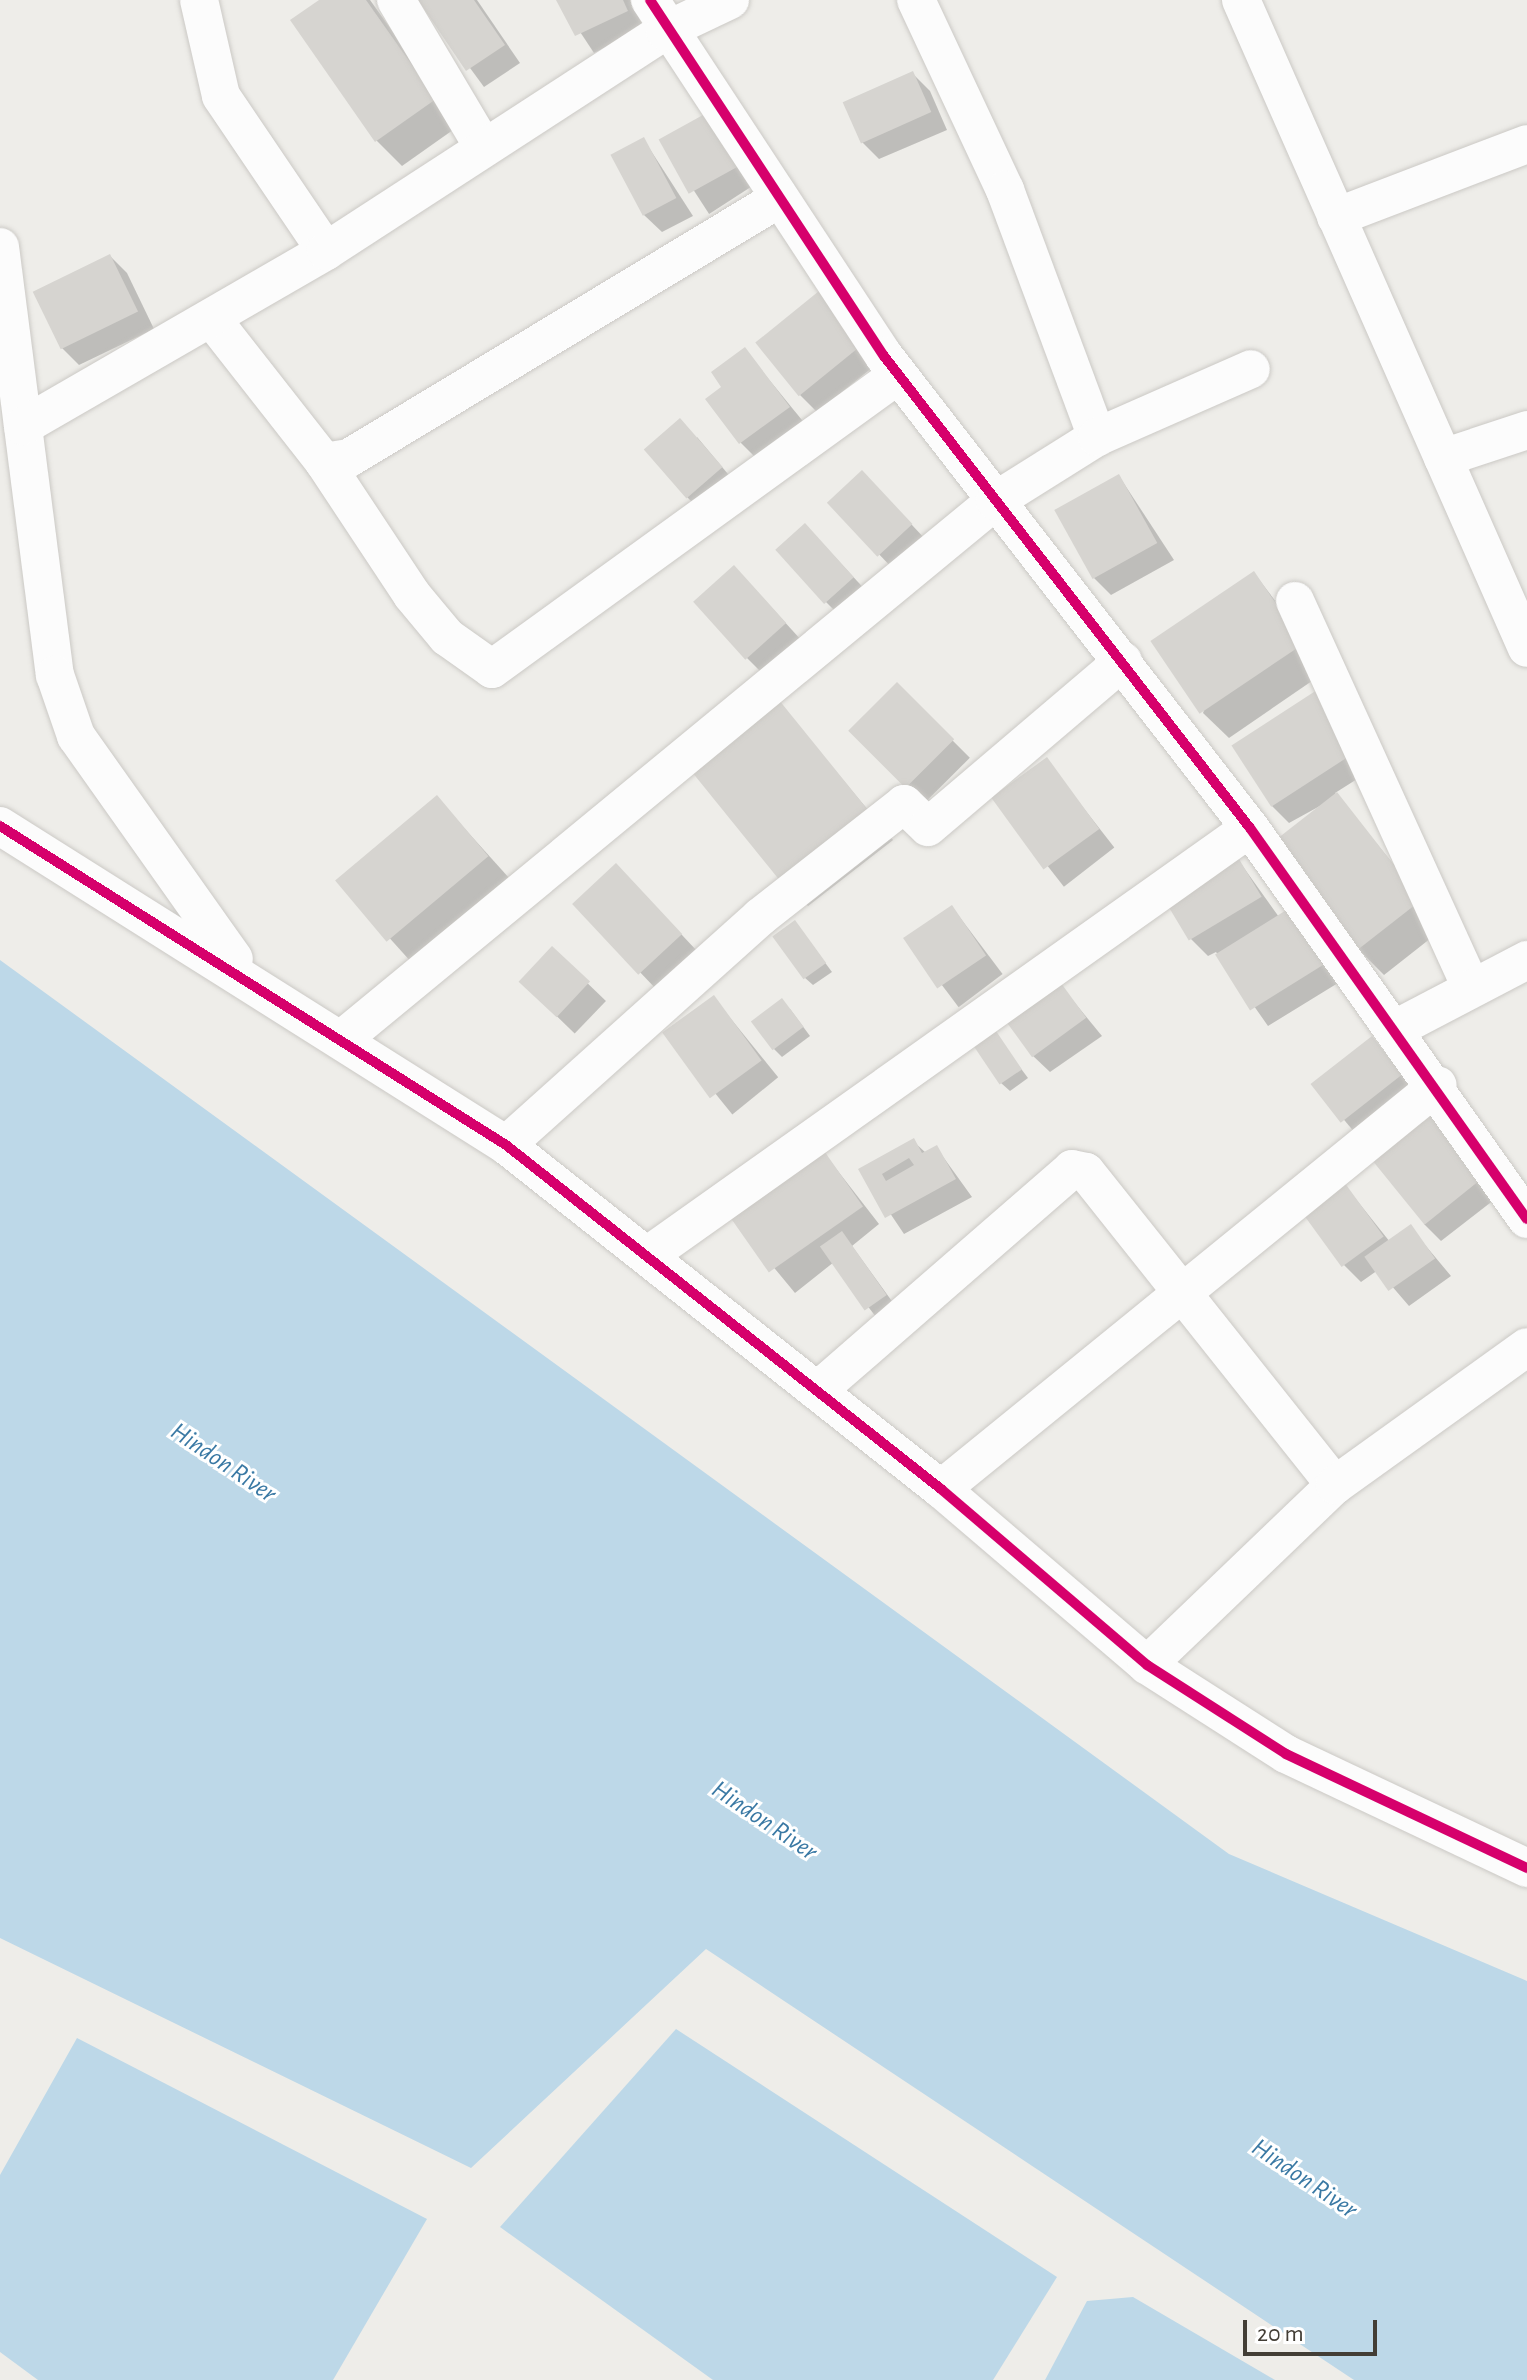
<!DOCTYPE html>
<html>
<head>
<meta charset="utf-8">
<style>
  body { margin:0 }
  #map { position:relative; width:1527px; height:2380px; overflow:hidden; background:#eeede9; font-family:"Alegreya Sans",sans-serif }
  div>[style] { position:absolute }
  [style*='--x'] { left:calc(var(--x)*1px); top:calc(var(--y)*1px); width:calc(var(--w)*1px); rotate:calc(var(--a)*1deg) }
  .water>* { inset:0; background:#bdd8e8 }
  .shadow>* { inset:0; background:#0003; transform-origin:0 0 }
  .building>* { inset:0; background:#d6d4d0; transform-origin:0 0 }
  .roads { filter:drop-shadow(0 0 2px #cbc9c5) drop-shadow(0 0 2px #cbc9c5) }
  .street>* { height:38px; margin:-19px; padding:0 19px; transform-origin:19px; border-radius:19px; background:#fcfcfc }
  .cycleway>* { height:10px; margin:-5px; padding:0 5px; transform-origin:5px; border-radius:5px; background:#d6006c }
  span { translate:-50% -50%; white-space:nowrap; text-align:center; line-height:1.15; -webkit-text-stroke:6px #fff; paint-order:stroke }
  .water-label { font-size:26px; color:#3a79a4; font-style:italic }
  .scale { position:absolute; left:1243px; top:2320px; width:134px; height:36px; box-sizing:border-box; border:4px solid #433e36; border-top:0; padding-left:10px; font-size:24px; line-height:28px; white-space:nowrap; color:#433e36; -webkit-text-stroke:6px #fff; paint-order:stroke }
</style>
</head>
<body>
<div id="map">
  <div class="water">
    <i style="clip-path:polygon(0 960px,1229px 1854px,1527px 1981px,1527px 2380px,1354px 2380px,706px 1949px,471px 2168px,0 1938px)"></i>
    <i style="clip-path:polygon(676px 2029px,1057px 2277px,993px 2380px,713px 2380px,500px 2227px)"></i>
    <i style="clip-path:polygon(77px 2038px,427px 2219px,333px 2380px,38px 2380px,0 2352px,0 2175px)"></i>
    <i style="clip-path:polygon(1133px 2297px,1275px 2380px,1045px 2380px,1087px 2301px)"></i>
  </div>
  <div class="shadow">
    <i style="clip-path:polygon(322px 0,370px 0,460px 125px,402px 166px,376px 140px)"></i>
    <i style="clip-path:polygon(420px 0,477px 0,520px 63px,484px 87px)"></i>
    <i style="clip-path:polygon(559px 0,630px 0,644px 28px,594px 53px)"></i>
    <i style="clip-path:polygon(912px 73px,930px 91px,947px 130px,879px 159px,862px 142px)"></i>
    <i style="left:712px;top:112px;width:84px;height:58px;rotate:57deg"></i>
    <i style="clip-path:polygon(644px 140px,693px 216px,662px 232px,644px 215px)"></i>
    <i style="clip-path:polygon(110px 256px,127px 273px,154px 329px,79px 365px,62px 348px)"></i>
    <i style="clip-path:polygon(818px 294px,878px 363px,817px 412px,800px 395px)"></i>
    <i style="clip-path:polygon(745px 350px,806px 425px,758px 460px,741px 443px,724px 387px)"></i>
    <i style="clip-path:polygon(697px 437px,738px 486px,704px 514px,687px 497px)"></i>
    <i style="clip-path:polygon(1119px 476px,1174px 560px,1111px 595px,1094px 578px)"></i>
    <i style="clip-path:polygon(879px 490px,928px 542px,896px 572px,830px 503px)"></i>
    <i style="clip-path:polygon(822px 543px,870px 595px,843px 619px,826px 602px)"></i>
    <i style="clip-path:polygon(1254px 573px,1328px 670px,1229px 738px,1203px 713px)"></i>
    <i style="clip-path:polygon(751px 585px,802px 641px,764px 675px,747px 658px)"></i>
    <i style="left:897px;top:685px;width:103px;height:64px;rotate:45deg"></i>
    <i style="clip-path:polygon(1317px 692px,1373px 769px,1335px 793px,1445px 927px,1384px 975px,1358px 949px,1329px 801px,1289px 823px,1272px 806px)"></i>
    <i style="clip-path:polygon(778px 702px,893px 840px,808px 906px,782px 881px)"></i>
    <i style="left:1046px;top:760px;width:111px;height:64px;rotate:52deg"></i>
    <i style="left:437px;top:798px;width:113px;height:129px;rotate:48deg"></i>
    <i style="clip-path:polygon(1239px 861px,1279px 917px,1288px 911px,1338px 983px,1268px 1026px,1216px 952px,1208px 956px,1191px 939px,1169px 903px)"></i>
    <i style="clip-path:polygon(633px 883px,698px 952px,657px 990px,575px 904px)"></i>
    <i style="left:952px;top:907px;width:84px;height:55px;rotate:53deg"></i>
    <i style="clip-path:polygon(795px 922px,832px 972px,813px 985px,804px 977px)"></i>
    <i style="left:552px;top:949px;width:75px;height:45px;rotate:44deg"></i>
    <i style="clip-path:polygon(1061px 986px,1102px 1036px,1050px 1072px,1032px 1055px)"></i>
    <i style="left:714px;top:998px;width:102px;height:59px;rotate:51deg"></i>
    <i style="clip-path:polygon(790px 1009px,810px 1036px,782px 1057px,774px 1049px)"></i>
    <i style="clip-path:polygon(993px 1031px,1028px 1078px,1010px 1091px,1001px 1083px)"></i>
    <i style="left:1372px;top:1038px;width:72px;height:74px;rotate:50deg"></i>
    <i style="clip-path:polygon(1429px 1110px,1499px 1196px,1441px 1241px,1424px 1224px)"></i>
    <i style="clip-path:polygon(913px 1141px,926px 1153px,936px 1147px,972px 1197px,904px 1234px,861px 1170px)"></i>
    <i style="clip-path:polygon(820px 1148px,879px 1224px,852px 1246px,894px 1304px,876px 1317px,834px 1262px,795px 1293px,737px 1223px)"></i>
    <i style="clip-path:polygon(1339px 1178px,1390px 1242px,1410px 1227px,1451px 1276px,1409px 1306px,1378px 1270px,1361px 1282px,1344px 1265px)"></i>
  </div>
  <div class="building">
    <i style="clip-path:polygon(319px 0,366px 0,436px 99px,375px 142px,290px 20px)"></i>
    <i style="clip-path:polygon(418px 0,474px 0,505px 45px,466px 71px)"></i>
    <i style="clip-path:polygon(556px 0,623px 0,628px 11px,575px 36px)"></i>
    <i style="left:913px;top:71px;width:45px;height:77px;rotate:66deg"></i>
    <i style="left:712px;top:110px;width:62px;height:61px;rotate:61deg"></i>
    <i style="left:644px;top:137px;width:69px;height:38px;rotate:62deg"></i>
    <i style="left:110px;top:254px;width:64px;height:86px;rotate:64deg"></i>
    <i style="left:819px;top:291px;width:69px;height:82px;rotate:51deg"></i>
    <i style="clip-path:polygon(745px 347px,790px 407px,739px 444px,705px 399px,721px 387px,711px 372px)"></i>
    <i style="left:680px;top:418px;width:65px;height:48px;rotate:49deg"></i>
    <i style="left:862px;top:470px;width:74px;height:48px;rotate:47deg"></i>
    <i style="left:1119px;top:474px;width:79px;height:74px;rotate:61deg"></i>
    <i style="left:805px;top:523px;width:73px;height:40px;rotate:48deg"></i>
    <i style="left:734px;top:565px;width:78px;height:55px;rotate:48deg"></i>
    <i style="left:1254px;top:571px;width:88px;height:125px;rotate:56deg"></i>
    <i style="left:897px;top:682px;width:81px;height:69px;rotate:45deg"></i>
    <i style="left:1317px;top:690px;width:73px;height:102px;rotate:57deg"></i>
    <i style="left:779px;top:700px;width:144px;height:113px;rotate:51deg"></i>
    <i style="left:1047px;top:757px;width:89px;height:69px;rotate:54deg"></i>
    <i style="left:1337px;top:792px;width:137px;height:82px;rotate:52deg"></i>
    <i style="left:437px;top:795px;width:80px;height:133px;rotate:50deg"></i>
    <i style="left:1239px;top:859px;width:44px;height:85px;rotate:59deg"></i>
    <i style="left:616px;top:863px;width:97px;height:60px;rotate:47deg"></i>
    <i style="left:952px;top:905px;width:61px;height:59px;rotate:56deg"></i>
    <i style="left:1288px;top:909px;width:66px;height:86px;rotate:58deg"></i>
    <i style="left:795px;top:920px;width:53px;height:28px;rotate:54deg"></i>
    <i style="left:552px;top:946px;width:52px;height:49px;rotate:43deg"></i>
    <i style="left:1061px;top:983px;width:43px;height:67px;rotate:54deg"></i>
    <i style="left:714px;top:995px;width:81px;height:64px;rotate:54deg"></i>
    <i style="left:782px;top:998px;width:36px;height:39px;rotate:53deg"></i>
    <i style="left:994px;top:1028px;width:50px;height:27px;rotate:56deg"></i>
    <i style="left:1372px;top:1036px;width:49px;height:78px;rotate:52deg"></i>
    <i style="left:1429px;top:1108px;width:88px;height:77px;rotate:51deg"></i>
    <i style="clip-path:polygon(evenodd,914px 1138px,922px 1153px,937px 1145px,956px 1179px,885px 1218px,858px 1169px,914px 1138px,909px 1158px,914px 1165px,886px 1181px,882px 1174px,909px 1158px)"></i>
    <i style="left:820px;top:1145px;width:75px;height:115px;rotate:55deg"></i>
    <i style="left:1339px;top:1175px;width:76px;height:52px;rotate:54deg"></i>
    <i style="left:1411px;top:1224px;width:42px;height:57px;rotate:55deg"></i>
    <i style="left:842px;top:1231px;width:78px;height:27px;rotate:55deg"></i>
  </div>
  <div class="roads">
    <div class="street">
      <i style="--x:199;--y:0;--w:98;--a:77.1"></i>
      <i style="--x:221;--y:96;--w:187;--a:55.9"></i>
      <i style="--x:396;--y:0;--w:169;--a:59.3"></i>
      <i style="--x:650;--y:0;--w:426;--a:56.7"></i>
      <i style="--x:884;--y:356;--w:597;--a:52.21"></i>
      <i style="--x:1250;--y:828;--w:479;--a:54.7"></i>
      <i style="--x:916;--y:0;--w:210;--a:64.9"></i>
      <i style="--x:1005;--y:190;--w:264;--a:69.6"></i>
      <i style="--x:1241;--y:0;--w:708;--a:66.19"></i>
      <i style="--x:1336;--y:217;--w:204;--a:-20.9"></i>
      <i style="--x:0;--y:247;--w:432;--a:82.7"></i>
      <i style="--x:55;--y:675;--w:65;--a:71"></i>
      <i style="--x:76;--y:736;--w:273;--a:54.7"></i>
      <i style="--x:212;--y:319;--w:182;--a:51.9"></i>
      <i style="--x:324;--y:462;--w:25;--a:-9"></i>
      <i style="--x:349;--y:458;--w:503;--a:-31.1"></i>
      <i style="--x:23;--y:426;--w:350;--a:-30"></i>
      <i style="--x:326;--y:251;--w:404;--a:-33"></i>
      <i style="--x:665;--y:31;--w:72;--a:-25.5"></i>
      <i style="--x:1443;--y:458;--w:89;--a:-18.4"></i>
      <i style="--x:324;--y:462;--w:159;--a:56.5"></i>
      <i style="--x:412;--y:595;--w:55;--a:50.2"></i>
      <i style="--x:447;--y:637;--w:55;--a:35.4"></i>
      <i style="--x:492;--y:669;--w:501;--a:-35.91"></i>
      <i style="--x:1295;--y:601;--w:425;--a:65.5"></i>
      <i style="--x:0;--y:826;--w:598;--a:32.23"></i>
      <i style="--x:506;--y:1145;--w:555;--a:38.34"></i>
      <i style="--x:941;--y:1489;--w:271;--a:40.5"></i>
      <i style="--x:1147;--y:1665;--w:165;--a:32.6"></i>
      <i style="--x:1286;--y:1754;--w:267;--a:25.3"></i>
      <i style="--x:1397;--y:1028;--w:147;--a:-27.6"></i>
      <i style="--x:341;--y:1040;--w:847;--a:-39.49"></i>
      <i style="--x:995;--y:501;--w:120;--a:-32.1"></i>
      <i style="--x:1097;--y:437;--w:168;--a:-23.8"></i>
      <i style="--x:506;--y:1145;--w:341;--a:-41.9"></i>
      <i style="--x:760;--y:917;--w:183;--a:-38.1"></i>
      <i style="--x:904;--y:804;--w:33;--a:44"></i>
      <i style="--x:928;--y:827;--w:256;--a:-40.4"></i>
      <i style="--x:647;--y:1256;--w:739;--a:-35.37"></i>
      <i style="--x:817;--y:1391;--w:338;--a:-41"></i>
      <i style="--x:1072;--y:1169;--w:14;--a:12"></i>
      <i style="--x:1086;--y:1172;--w:400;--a:51.5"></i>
      <i style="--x:941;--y:1489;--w:640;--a:-39.11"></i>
      <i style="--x:1147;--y:1665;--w:260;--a:-43.8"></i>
      <i style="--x:1335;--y:1485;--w:236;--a:-35.7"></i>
    </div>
  </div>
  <div class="cycleway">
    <i style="--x:650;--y:0;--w:426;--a:56.7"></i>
    <i style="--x:884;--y:356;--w:597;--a:52.21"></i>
    <i style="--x:1250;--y:828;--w:479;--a:54.7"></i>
    <i style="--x:0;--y:826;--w:598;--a:32.23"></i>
    <i style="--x:506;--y:1145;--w:555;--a:38.34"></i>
    <i style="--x:941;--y:1489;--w:271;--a:40.5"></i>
    <i style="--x:1147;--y:1665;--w:165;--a:32.6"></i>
    <i style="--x:1286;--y:1754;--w:267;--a:25.3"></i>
  </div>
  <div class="water-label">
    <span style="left:223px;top:1463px;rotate:34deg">Hindon River</span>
    <span style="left:764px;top:1821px;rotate:34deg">Hindon River</span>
    <span style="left:1304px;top:2179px;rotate:34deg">Hindon River</span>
  </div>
  <div class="scale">20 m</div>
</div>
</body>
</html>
